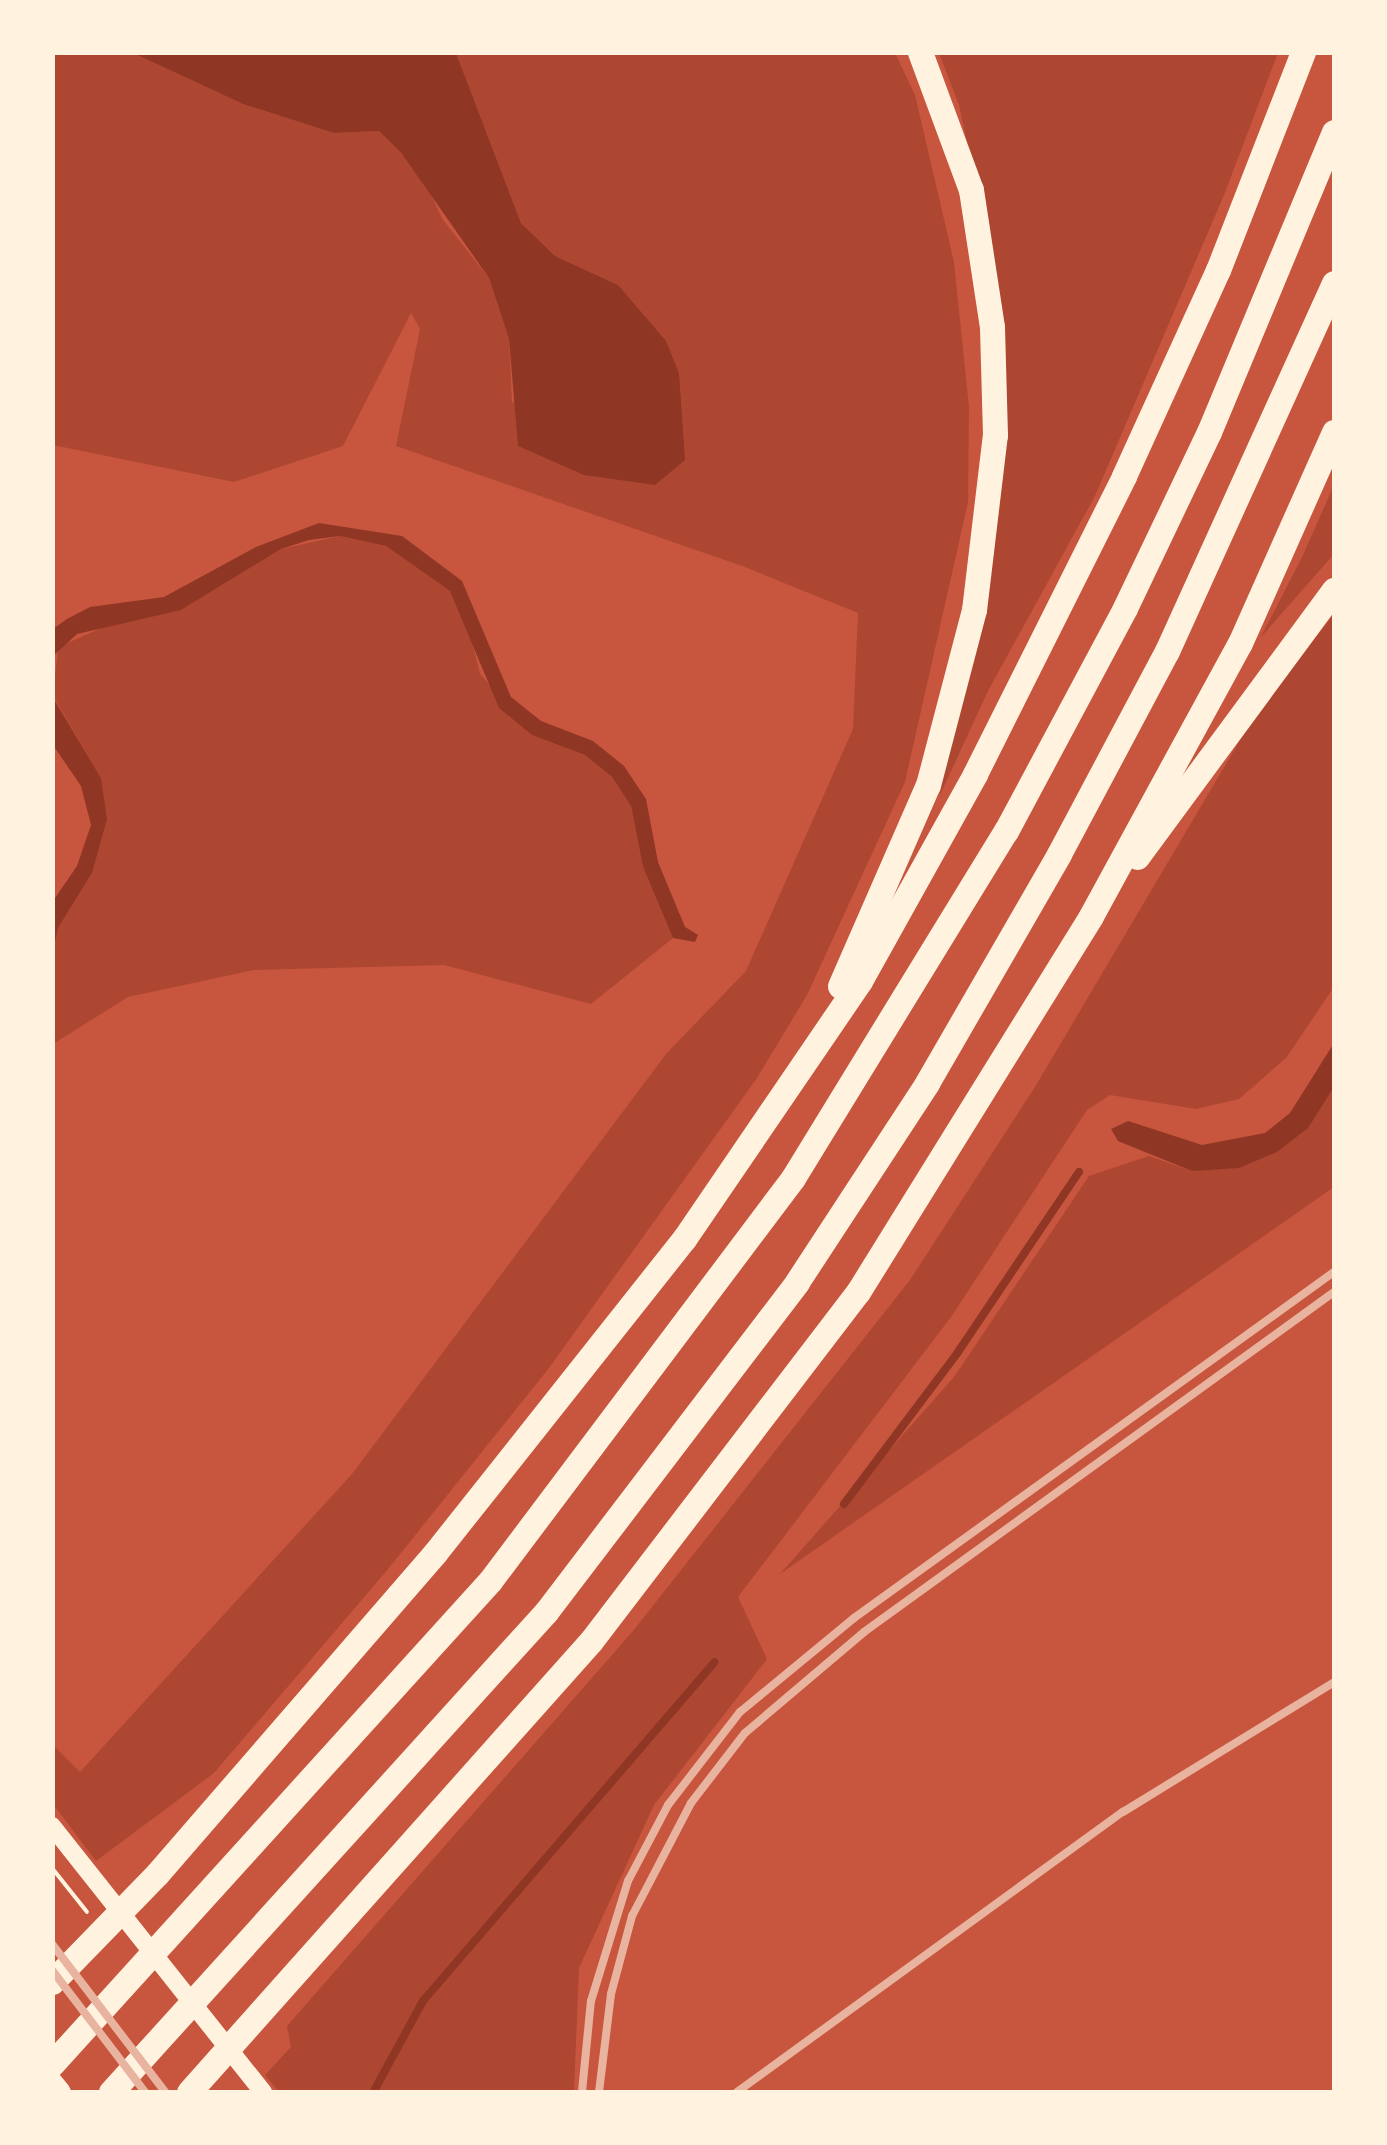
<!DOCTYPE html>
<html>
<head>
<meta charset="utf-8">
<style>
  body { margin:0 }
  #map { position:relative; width:1387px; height:2145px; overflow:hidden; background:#c8553d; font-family:"Alegreya Sans",sans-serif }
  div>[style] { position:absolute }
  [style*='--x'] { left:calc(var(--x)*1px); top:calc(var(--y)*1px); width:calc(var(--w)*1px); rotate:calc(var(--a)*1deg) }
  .green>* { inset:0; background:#ae4732 }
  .water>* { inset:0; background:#8f3625 }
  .stream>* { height:8px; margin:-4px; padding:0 4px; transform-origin:4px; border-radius:4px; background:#8f3625 }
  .path>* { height:4px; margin:-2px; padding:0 2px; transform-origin:2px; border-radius:2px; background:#fff3e0 }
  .tertiary>* { height:18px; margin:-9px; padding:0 9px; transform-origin:9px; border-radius:9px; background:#fff3e0 }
  .secondary>* { height:20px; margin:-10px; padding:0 10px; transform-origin:10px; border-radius:10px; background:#fff3e0 }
  .motorway>* { height:25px; margin:-12.5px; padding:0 12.5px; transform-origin:12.5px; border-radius:12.5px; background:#fff3e0 }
  .rail>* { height:8px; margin:-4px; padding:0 4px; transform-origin:4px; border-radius:4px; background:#e9b49f }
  span { translate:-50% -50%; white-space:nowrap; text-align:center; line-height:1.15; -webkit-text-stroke:8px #fff3e0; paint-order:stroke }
  .frame { position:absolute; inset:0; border:55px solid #fff3e0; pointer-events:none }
</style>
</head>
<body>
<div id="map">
  <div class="green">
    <i style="clip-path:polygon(53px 53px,133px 53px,243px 104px,334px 133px,379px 131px,421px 174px,443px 220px,489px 278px,509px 339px,512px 403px,618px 285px,555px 256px,521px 223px,456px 53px,895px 53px,915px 95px,954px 262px,969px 407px,968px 502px,905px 782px,807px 995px,757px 1078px,549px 1368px,389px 1568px,214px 1773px,96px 1861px,53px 1804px,53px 1745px,80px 1772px,352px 1474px,666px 1054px,746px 971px,853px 729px,858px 613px,745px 567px,396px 446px,420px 329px,411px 313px,343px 446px,234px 482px,53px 445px)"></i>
    <i style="clip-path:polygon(939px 53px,1278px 53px,1224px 195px,1095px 496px,988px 691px,940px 795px,1002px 308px,959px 105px)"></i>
    <i style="clip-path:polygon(1334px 485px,1334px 554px,1261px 637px,1303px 555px)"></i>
    <i style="clip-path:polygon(340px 536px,386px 546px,450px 591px,468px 625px,480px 674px,533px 735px,585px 755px,612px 777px,631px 806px,643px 867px,673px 938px,591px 1004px,444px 965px,254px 970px,128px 997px,53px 1044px,52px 951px,58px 928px,92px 873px,101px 778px,53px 696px,58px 647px,113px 623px,181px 610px,281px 549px)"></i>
    <i style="clip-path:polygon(1334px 614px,1334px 987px,1286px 1058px,1239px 1099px,1196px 1109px,1110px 1095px,1087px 1110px,951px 1317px,738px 1597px,767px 1659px,654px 1805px,579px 1968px,574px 2092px,279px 2092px,265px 2075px,291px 2047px,287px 2026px,633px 1631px,910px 1280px,1035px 1087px,1252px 720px)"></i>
    <i style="clip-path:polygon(1334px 1087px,1334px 1187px,780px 1574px,954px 1377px,1089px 1176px,1149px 1156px,1192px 1171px,1307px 1128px)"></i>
  </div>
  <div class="water">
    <i style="clip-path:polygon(133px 53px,456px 53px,521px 223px,555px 256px,618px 285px,666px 341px,679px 373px,685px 460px,655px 485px,584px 475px,518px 446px,509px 339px,489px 278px,402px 154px,379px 131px,334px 133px,243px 104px)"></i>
    <i style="clip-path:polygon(319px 523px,402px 536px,462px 581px,511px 697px,541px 721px,593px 741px,624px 766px,646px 799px,658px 862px,685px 927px,698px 935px,695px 942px,673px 938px,643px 867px,631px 806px,612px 777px,585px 755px,532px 735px,499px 708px,450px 591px,386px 546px,340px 536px,309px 540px,281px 549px,181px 610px,77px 634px,53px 656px,53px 629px,67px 619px,90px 607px,164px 597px,256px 547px)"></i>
    <i style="clip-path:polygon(52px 696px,101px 778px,107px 819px,92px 873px,58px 928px,53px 951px,53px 901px,77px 866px,91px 825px,81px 786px,53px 745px)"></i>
    <i style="clip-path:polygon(1334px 1043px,1334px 1087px,1308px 1128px,1277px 1152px,1239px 1168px,1192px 1171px,1118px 1141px,1111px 1129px,1128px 1121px,1202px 1145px,1265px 1133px,1290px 1113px)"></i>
  </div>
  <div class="stream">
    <i style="--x:844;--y:1504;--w:190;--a:-53.1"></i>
    <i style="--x:958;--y:1352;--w:217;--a:-56.1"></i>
    <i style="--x:375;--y:2089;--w:100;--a:-61.4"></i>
    <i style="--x:423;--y:2001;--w:447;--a:-49.3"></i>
  </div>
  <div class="path">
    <i style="--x:52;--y:1868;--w:56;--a:51.5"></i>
  </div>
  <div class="tertiary">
    <i style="--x:52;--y:1826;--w:340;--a:51.6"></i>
  </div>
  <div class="secondary">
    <i style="--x:52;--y:2081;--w:14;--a:51"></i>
  </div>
  <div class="motorway">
    <i style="--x:1137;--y:857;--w:332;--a:-53.6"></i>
    <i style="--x:840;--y:986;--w:219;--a:-66.4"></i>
    <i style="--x:928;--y:785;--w:181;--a:-75.3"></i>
    <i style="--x:974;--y:610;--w:176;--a:-83.2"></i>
    <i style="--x:995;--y:435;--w:108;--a:-91.6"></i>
    <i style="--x:992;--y:327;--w:139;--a:-98.7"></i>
    <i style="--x:971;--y:190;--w:147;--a:-110.3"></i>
    <i style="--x:52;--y:1982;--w:151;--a:-45.8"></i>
    <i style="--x:157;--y:1874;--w:425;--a:-49.1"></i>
    <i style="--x:435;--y:1553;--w:401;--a:-51.6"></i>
    <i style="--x:684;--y:1239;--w:312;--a:-55.7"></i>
    <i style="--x:860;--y:981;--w:237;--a:-60.9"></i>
    <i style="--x:975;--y:774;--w:333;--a:-63.4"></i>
    <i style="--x:1124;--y:476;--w:226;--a:-65.5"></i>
    <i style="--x:1218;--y:270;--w:234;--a:-68.7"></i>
    <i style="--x:52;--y:2064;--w:652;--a:-47.8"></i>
    <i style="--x:490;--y:1581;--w:504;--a:-53.06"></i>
    <i style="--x:793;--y:1178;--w:407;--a:-58.5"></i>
    <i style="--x:1006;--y:831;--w:253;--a:-61.9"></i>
    <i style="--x:1125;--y:608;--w:195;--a:-64.5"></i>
    <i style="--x:1209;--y:432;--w:325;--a:-67.4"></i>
    <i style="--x:111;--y:2092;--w:648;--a:-47.82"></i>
    <i style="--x:546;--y:1612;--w:415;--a:-52.7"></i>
    <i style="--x:797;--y:1282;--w:238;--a:-56.8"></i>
    <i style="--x:927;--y:1083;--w:264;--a:-60"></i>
    <i style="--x:1059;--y:854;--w:230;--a:-62"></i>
    <i style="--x:1167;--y:651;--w:404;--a:-65.6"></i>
    <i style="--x:189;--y:2092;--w:604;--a:-48.29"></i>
    <i style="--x:591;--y:1641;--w:439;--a:-52.6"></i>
    <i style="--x:858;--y:1292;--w:442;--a:-58.2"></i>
    <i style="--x:1091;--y:916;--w:311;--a:-61.4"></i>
    <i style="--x:1240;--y:643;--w:231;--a:-66"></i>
  </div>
  <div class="rail">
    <i style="--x:52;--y:1944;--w:186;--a:52.6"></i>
    <i style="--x:52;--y:1970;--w:153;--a:52.7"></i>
    <i style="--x:582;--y:2092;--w:91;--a:-84.4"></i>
    <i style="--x:591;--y:2001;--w:126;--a:-72.9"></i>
    <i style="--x:628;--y:1881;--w:86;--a:-62.2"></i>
    <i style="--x:668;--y:1805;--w:118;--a:-52.3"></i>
    <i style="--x:740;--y:1712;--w:148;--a:-39.5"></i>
    <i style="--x:854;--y:1618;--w:592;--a:-35.79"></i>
    <i style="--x:599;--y:2092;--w:99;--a:-83"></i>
    <i style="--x:611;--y:1994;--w:81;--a:-74.9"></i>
    <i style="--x:632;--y:1916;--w:127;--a:-62.4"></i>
    <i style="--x:691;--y:1803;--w:88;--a:-52.4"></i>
    <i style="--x:745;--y:1733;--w:156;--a:-40.3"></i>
    <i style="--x:864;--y:1632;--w:580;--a:-35.88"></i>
    <i style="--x:737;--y:2092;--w:477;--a:-36"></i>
    <i style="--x:1123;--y:1812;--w:248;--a:-31.6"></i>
  </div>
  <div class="frame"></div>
</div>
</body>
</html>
